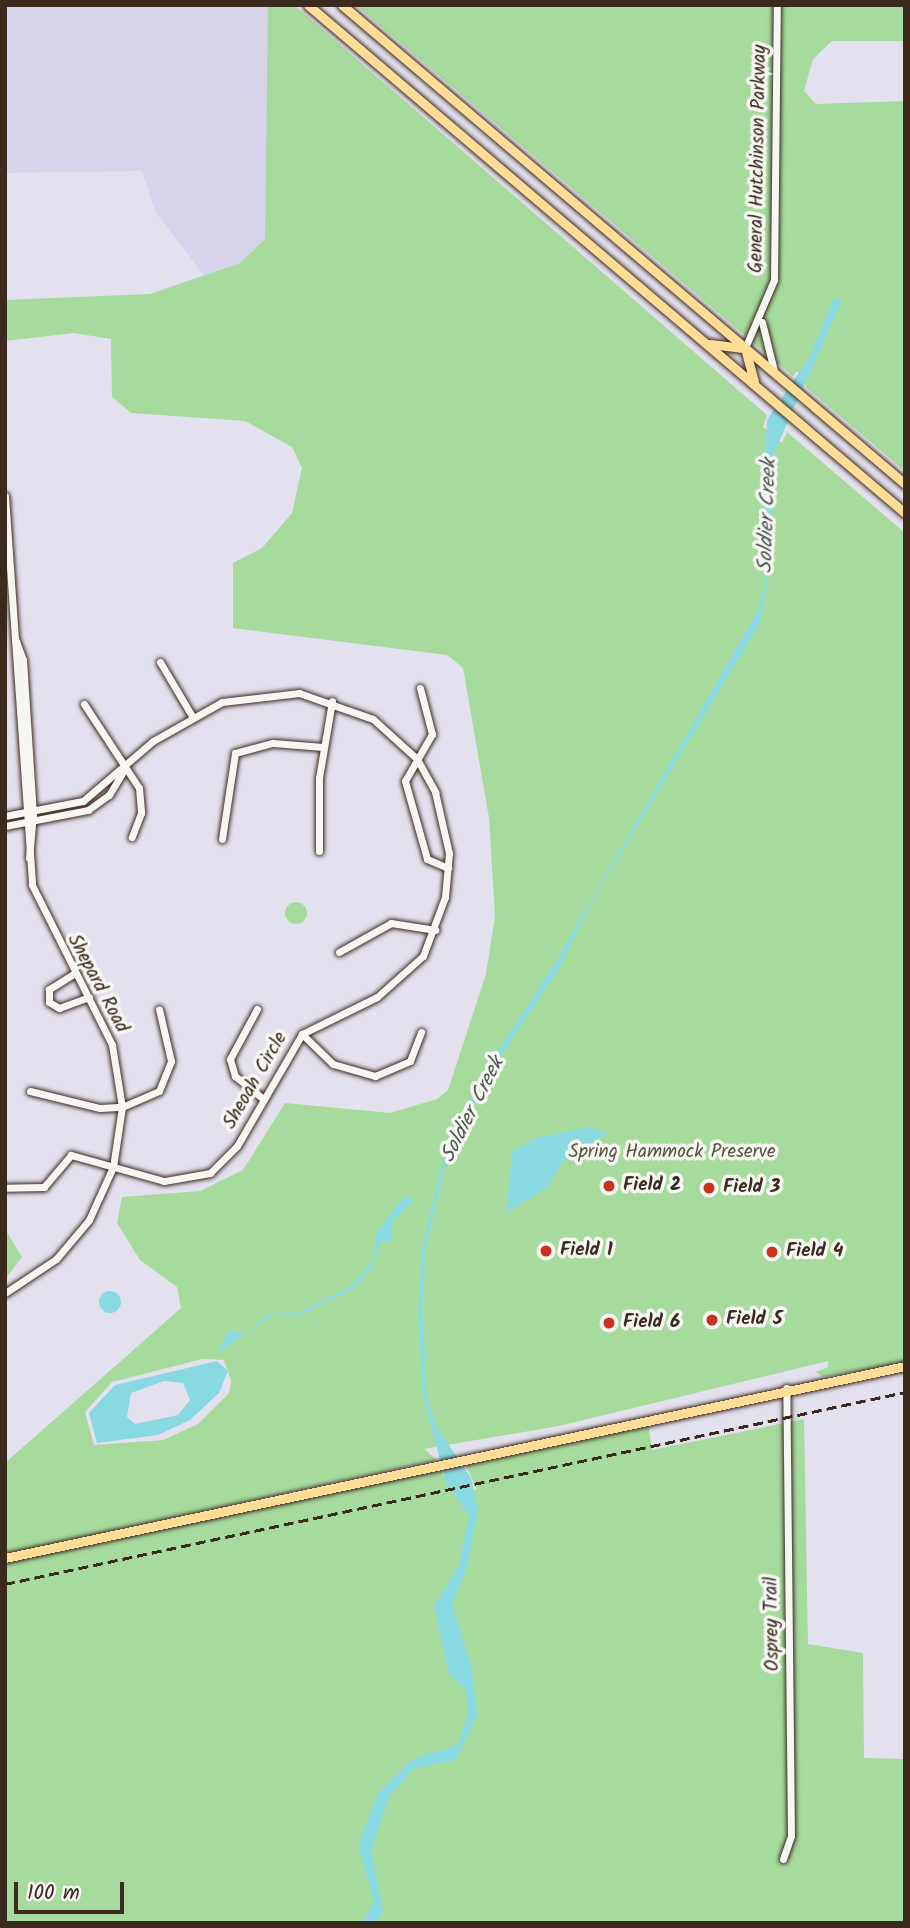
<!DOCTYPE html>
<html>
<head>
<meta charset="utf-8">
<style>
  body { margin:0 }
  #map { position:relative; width:910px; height:1928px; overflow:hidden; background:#e4e1ee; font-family:Kalam,sans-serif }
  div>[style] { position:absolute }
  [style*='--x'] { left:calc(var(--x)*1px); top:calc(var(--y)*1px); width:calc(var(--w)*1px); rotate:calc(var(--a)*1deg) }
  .built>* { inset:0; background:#d7d3eb }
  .green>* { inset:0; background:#a7db9e }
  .round { border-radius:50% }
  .water>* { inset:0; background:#89d9e3 }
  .stream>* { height:2.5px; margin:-1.25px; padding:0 1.25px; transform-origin:1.25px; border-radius:1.25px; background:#89d9e3 }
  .roads { filter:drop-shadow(0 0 2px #3b2a1e) drop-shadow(0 0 2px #3b2a1e) }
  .minor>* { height:7px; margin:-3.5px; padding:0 3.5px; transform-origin:3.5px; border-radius:3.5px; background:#f6f6f2 }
  .major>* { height:9px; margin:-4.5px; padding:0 4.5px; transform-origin:4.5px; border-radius:4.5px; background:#ffdd96 }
  .rail>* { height:2.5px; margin-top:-1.25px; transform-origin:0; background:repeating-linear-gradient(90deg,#3b2a1e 0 10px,transparent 0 15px) }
  .dots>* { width:19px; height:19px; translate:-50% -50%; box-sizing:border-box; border:4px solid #f6f6f2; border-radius:50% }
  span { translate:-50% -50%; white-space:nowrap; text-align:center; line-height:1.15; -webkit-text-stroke:7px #f6f6f2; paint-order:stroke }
  .street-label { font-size:19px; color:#3b2a1e }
  .park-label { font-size:19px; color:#56563e }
  .poi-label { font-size:19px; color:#3b2a1e; font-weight:700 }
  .left { translate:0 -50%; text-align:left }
  .water-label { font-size:21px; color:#4e564f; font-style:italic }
  .frame { position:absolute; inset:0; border:7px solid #3b2a1e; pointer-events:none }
  .scale { position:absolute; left:14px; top:1882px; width:110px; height:32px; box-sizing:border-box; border:4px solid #3b2a1e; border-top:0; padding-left:9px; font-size:21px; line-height:24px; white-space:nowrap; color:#3b2a1e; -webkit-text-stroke:5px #f6f6f2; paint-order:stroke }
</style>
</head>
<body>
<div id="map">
  <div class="built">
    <i style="clip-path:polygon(5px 5px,272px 5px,266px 238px,240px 263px,204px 275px,156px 213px,142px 171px,5px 173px)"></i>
  </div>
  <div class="green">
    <i style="clip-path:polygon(evenodd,268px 5px,294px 5px,767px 415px,763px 427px,776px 438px,782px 443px,787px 432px,905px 533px,905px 1363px,823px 1377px,816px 1372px,828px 1367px,828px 1361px,559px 1426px,424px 1449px,437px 1460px,5px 1554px,5px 1463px,181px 1308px,177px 1287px,140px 1260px,117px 1223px,122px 1197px,200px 1191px,243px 1170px,285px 1103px,390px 1113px,437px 1099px,448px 1090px,486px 974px,495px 916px,489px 818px,463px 668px,447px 655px,233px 628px,233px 563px,262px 548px,292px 513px,302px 468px,292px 447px,245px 421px,131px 413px,112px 397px,111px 339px,74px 333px,5px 341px,5px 300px,150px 294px,240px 263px,265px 239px,268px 5px,203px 1359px,224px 1360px,231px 1381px,229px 1393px,198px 1424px,163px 1440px,94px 1445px,85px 1412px,112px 1382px,203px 1359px)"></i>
    <i style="clip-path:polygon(356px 5px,905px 5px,905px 41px,832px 41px,813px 59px,804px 91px,816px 104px,905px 101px,905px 471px,807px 388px,797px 371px,793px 376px)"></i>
    <i class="round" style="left:285px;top:902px;width:22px;height:22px"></i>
    <i style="clip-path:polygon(5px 1229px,22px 1257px,5px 1280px)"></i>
    <i style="clip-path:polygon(804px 1419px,808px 1644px,863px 1653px,864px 1758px,905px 1759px,905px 1923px,5px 1923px,5px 1562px,439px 1467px,453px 1494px,477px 1489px,464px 1462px,648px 1422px,652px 1450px)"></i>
  </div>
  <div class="water">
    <i style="clip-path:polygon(834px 298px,842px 301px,772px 457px,772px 555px,760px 623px,593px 899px,560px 967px,490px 1072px,446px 1159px,426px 1247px,422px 1306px,427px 1397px,436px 1426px,471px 1478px,478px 1509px,467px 1568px,452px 1604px,472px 1668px,477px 1716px,456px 1760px,414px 1768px,389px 1797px,371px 1851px,383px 1912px,375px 1923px,362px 1923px,374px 1902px,358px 1845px,378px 1793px,412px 1759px,458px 1745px,468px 1714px,466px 1690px,449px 1674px,434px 1606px,459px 1565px,469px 1516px,446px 1483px,423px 1395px,418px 1311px,423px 1244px,443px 1159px,484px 1072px,555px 963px,759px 609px,770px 558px,763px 494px,767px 420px,809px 358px)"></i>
    <i style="clip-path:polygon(590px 1127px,608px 1134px,569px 1153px,546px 1188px,506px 1213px,512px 1151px,536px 1138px)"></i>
    <i style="clip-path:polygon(404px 1197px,414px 1199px,391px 1224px,391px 1241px,381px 1241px,372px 1268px,354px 1288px,301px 1315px,272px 1316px,217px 1353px,228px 1332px,246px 1333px,268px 1315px,299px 1313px,352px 1285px,373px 1261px,377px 1232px)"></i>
    <i class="round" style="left:99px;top:1291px;width:22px;height:22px"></i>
    <i style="clip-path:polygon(evenodd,217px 1361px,228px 1371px,219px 1393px,190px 1420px,158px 1435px,97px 1443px,89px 1413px,115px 1385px,217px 1361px,164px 1381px,183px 1383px,190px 1400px,178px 1415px,135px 1424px,127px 1417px,131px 1393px,164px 1381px)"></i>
  </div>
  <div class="stream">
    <i style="--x:527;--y:1012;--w:14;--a:-56"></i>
  </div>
  <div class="roads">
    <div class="minor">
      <i style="--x:762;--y:322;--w:50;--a:76.2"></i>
      <i style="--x:745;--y:348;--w:74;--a:-66.9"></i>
      <i style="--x:774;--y:280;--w:275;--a:-89.4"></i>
      <i style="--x:5;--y:496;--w:390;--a:86"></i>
      <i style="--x:32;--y:885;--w:179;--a:63.4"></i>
      <i style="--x:112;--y:1045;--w:63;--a:80.8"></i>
      <i style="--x:122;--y:1107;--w:61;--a:98.5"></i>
      <i style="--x:113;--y:1167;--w:58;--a:114.4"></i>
      <i style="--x:89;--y:1220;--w:51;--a:130.2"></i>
      <i style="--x:56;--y:1259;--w:61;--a:146.3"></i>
      <i style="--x:15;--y:638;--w:23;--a:70"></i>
      <i style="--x:23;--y:660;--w:154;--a:86.3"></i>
      <i style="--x:33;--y:814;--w:44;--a:95.2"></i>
      <i style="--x:160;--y:662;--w:63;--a:59.3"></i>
      <i style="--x:420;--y:688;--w:48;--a:75.4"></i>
      <i style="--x:432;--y:734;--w:54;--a:119.9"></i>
      <i style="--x:405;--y:781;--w:81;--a:74.2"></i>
      <i style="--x:427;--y:859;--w:23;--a:23"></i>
      <i style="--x:84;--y:704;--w:100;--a:56.8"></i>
      <i style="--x:139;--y:788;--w:25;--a:85"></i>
      <i style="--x:141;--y:813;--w:26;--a:111"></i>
      <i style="--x:5;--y:816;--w:79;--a:-10.9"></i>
      <i style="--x:83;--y:801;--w:92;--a:-40.6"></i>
      <i style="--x:153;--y:741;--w:79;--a:-29.5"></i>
      <i style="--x:222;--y:702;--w:78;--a:-6.7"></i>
      <i style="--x:299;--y:693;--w:78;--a:19.4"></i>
      <i style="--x:373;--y:719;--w:59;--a:42.3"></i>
      <i style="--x:417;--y:759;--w:38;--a:61"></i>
      <i style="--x:435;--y:792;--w:63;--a:77.1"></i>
      <i style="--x:449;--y:853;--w:44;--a:95.2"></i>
      <i style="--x:445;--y:897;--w:63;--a:110.4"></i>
      <i style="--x:423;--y:956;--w:62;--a:138.3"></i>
      <i style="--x:377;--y:997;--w:84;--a:153.7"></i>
      <i style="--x:302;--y:1034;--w:129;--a:120.1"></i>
      <i style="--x:237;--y:1146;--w:38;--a:135"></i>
      <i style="--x:210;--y:1173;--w:47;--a:170.1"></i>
      <i style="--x:164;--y:1181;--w:97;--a:-164.4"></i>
      <i style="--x:71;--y:1155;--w:42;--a:130.2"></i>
      <i style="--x:44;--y:1187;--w:39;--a:179"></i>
      <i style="--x:5;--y:826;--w:85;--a:-10.9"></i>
      <i style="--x:88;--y:810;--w:26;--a:-36"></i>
      <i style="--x:109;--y:795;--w:26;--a:-59"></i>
      <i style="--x:222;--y:839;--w:87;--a:-81.4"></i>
      <i style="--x:235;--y:753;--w:39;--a:-15"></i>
      <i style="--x:273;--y:743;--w:50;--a:4.6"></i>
      <i style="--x:319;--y:851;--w:73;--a:-90"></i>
      <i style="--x:319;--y:778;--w:78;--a:-80.4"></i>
      <i style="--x:339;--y:952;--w:60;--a:-29.1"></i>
      <i style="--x:391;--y:923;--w:45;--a:9"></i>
      <i style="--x:75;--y:973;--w:31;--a:148"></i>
      <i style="--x:49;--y:989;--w:13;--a:90"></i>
      <i style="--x:49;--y:1002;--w:12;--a:31"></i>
      <i style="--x:59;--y:1008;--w:32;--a:-20"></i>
      <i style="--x:257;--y:1009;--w:57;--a:118.4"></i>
      <i style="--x:230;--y:1059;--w:18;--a:74"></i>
      <i style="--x:235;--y:1076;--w:35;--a:39"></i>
      <i style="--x:302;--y:1034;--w:43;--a:44.1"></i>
      <i style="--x:333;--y:1064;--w:44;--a:15.9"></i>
      <i style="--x:375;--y:1076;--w:38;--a:-23"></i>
      <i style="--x:410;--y:1061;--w:31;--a:-69"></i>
      <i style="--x:30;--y:1091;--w:72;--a:13.7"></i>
      <i style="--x:100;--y:1108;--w:22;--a:-3"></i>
      <i style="--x:122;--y:1107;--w:40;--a:-23.4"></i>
      <i style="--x:159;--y:1091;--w:32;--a:-68"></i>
      <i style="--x:171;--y:1061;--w:53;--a:-103"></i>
      <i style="--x:783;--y:1859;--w:24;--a:-71"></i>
      <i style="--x:791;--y:1836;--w:448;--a:-90.6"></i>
    </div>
    <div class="major">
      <i style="--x:308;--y:5;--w:784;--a:40.4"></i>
      <i style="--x:342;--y:5;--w:739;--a:40.39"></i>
      <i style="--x:710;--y:344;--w:35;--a:7"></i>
      <i style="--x:745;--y:348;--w:35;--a:75"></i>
      <i style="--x:5;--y:1558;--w:920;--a:-12.04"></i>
    </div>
  </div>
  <div class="rail">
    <i style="--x:5;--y:1584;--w:920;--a:-12.04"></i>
  </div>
  <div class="dots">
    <i style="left:609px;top:1186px;background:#c8321e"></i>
    <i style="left:709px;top:1188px;background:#c8321e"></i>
    <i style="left:546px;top:1251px;background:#c8321e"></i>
    <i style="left:772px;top:1252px;background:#c8321e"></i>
    <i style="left:712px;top:1320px;background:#c8321e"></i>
    <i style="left:609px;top:1323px;background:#c8321e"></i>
  </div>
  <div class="street-label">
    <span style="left:759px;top:159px;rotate:-89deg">General Hutchinson Parkway</span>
    <span style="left:97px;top:984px;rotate:62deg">Shepard Road</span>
    <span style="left:256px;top:1081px;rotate:-60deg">Sheoah Circle</span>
    <span style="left:773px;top:1624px;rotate:-91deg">Osprey Trail</span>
  </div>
  <div class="park-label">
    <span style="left:672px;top:1153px">Spring Hammock Preserve</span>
  </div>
  <div class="poi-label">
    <span class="left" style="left:623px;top:1186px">Field 2</span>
    <span class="left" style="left:723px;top:1188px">Field 3</span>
    <span class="left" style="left:560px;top:1251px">Field 1</span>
    <span class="left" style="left:786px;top:1252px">Field 4</span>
    <span class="left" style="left:726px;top:1320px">Field 5</span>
    <span class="left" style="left:623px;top:1323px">Field 6</span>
  </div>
  <div class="water-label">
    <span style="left:768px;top:516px;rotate:-88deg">Soldier Creek</span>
    <span style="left:473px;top:1110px;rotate:-63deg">Soldier Creek</span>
  </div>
  <div class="frame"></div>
  <div class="scale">100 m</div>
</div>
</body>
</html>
